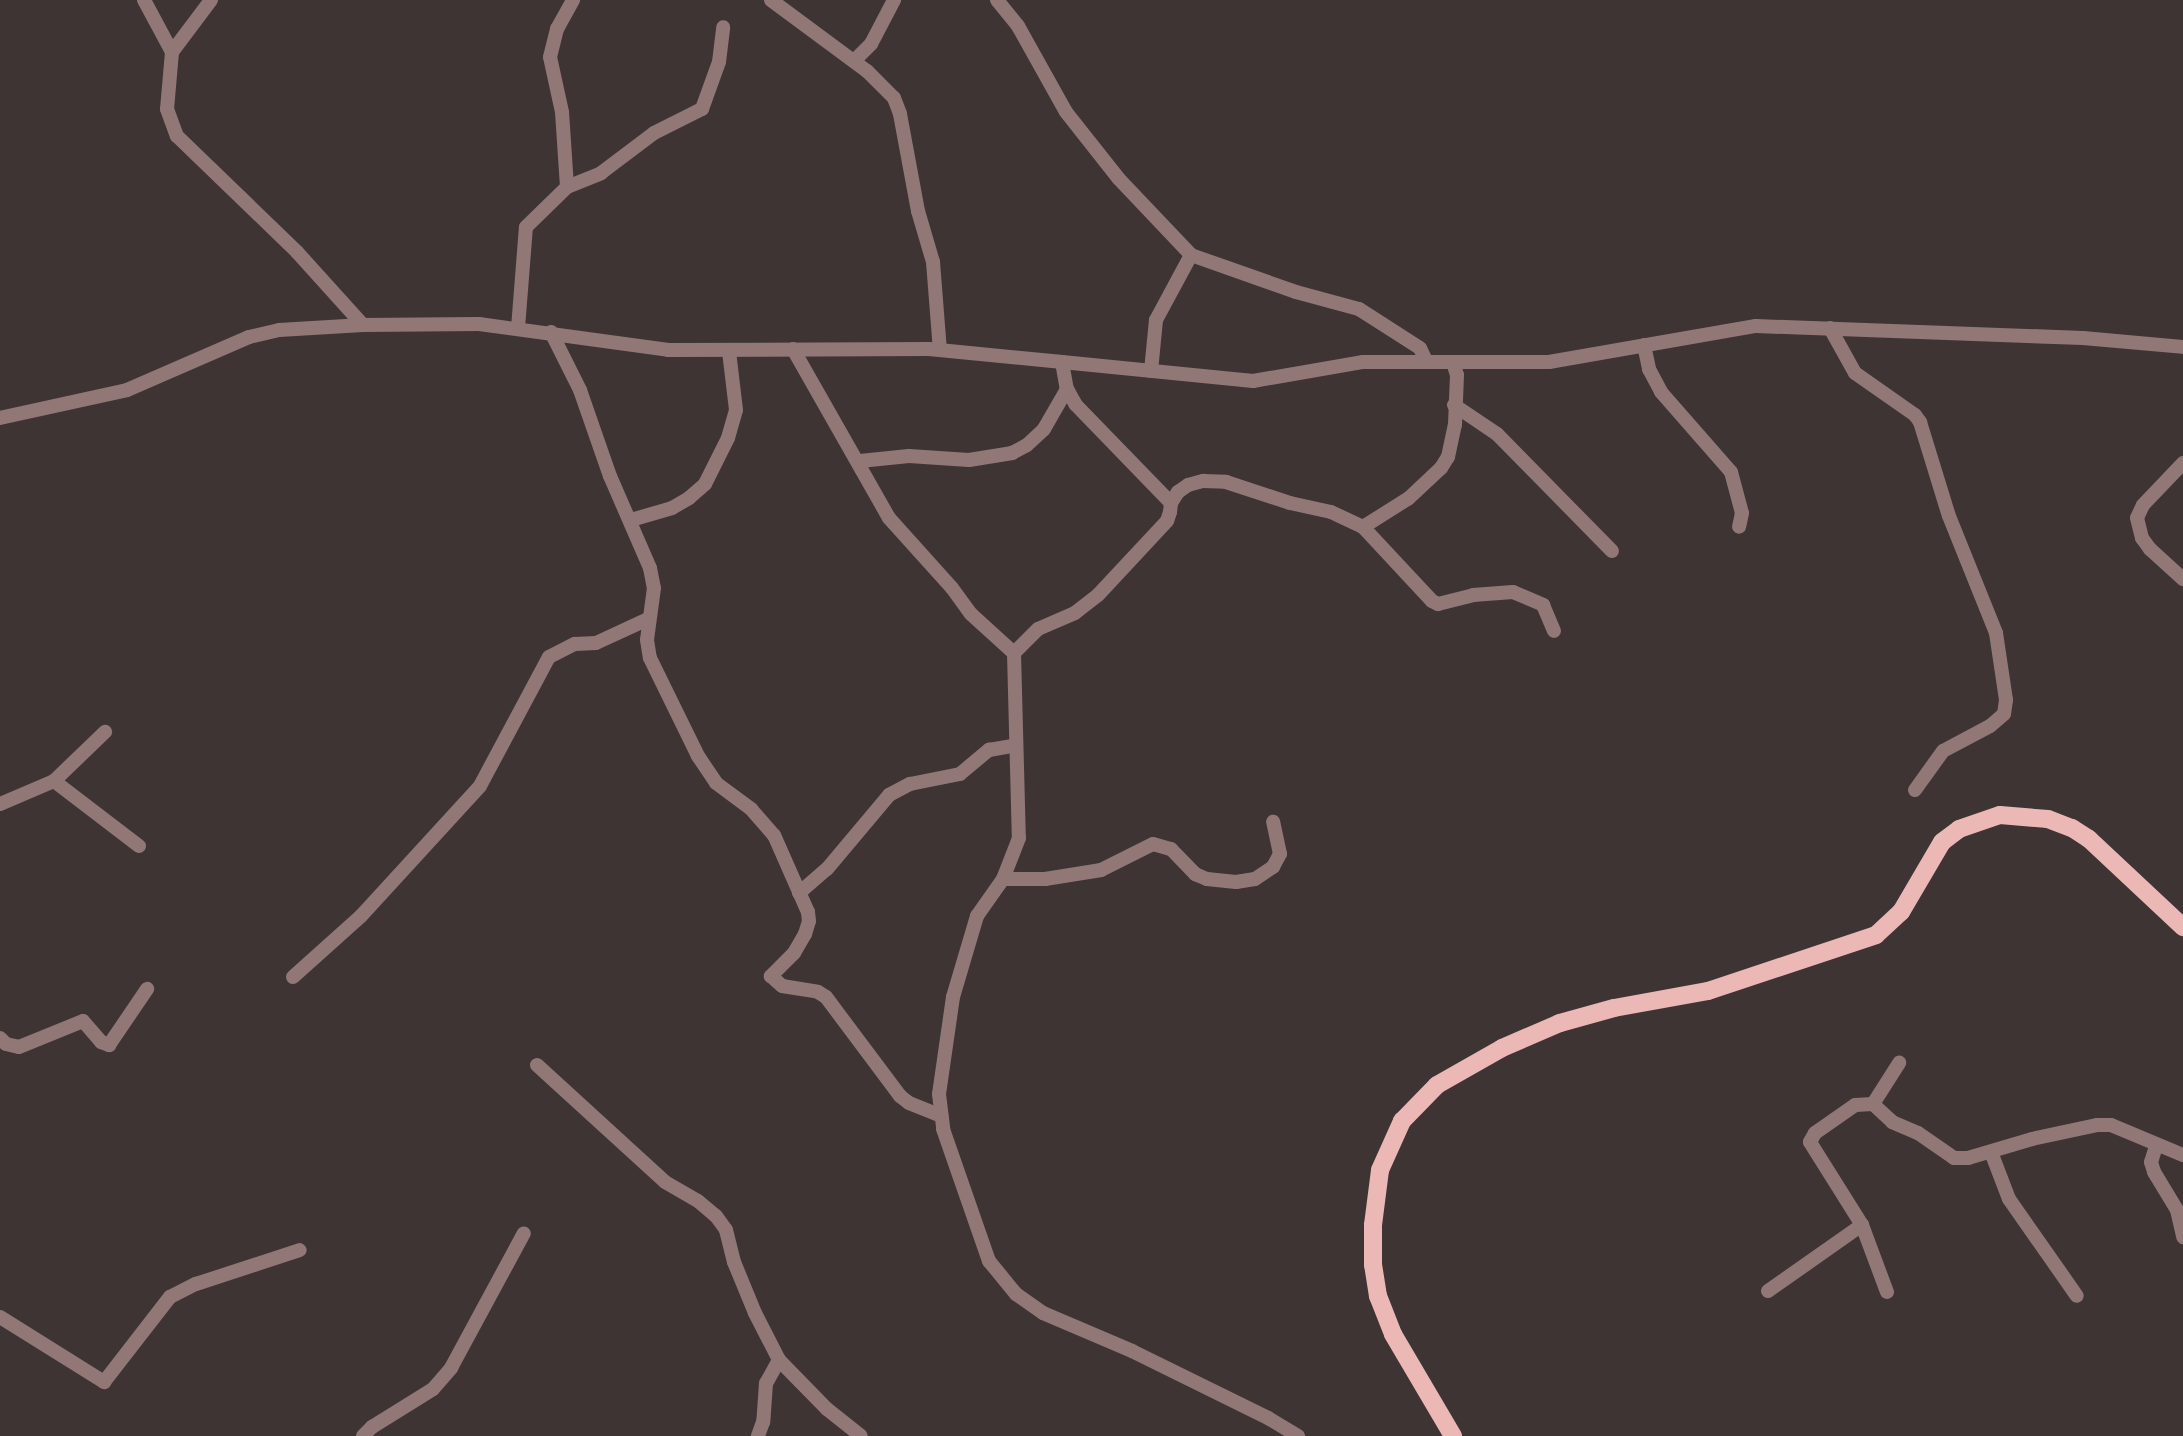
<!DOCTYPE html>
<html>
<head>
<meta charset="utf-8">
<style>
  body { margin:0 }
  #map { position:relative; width:2183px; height:1436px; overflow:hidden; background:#3f3434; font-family:Cabin,sans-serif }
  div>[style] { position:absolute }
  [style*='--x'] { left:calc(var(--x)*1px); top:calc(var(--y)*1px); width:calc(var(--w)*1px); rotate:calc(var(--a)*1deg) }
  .minor>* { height:14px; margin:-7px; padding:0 7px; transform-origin:7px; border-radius:7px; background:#917877 }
  .major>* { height:18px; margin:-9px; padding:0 9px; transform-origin:9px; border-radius:9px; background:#ebb8b6 }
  span { translate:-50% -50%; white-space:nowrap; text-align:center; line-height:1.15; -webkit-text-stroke:7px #221d1d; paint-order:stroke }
</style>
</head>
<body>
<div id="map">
  <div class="minor">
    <i style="--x:144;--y:0;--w:59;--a:61.7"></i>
    <i style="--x:172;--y:52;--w:57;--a:95"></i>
    <i style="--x:167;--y:109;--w:29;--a:70"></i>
    <i style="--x:177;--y:136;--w:167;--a:44"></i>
    <i style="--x:297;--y:252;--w:98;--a:47.9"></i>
    <i style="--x:771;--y:0;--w:119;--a:36.5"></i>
    <i style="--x:867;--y:71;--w:38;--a:45"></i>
    <i style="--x:894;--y:98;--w:17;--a:69"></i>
    <i style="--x:900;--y:114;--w:99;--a:79.5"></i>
    <i style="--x:918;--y:211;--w:53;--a:73.6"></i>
    <i style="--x:933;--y:262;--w:88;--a:85.5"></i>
    <i style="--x:997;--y:0;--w:33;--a:51"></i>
    <i style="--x:1018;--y:26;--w:98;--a:60.8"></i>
    <i style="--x:1066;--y:112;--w:85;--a:51.7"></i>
    <i style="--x:1119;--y:179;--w:105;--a:46.5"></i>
    <i style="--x:1191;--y:255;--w:111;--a:19.4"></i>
    <i style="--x:1296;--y:292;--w:65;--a:15.1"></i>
    <i style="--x:1359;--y:309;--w:72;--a:32.6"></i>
    <i style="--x:1420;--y:348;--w:14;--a:65"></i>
    <i style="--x:172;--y:52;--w:65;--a:-53.1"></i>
    <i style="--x:854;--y:61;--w:24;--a:-45"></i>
    <i style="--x:871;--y:44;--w:50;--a:-62.4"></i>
    <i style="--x:567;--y:187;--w:75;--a:-93.8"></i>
    <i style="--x:562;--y:112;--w:56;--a:-102.3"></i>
    <i style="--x:550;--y:57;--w:29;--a:-76"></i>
    <i style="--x:557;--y:29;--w:33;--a:-61"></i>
    <i style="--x:518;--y:328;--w:101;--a:-85.5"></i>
    <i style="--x:526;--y:227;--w:57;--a:-44.3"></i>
    <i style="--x:567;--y:187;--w:37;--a:-22"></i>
    <i style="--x:601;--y:173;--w:66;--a:-37"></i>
    <i style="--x:654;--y:133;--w:54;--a:-26.6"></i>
    <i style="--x:702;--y:109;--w:50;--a:-70.1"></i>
    <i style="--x:719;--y:62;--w:35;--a:-83"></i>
    <i style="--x:1830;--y:328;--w:51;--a:60.9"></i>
    <i style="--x:1855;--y:373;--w:73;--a:35"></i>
    <i style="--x:1915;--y:415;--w:9;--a:54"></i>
    <i style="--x:1920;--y:422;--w:98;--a:72.9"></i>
    <i style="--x:1949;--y:516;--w:126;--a:68.1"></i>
    <i style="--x:1996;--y:633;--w:68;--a:81.5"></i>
    <i style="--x:2006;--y:700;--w:14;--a:98"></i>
    <i style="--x:2004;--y:714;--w:18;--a:139"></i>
    <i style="--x:1990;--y:726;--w:53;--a:152"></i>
    <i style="--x:1943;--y:751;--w:48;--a:125.7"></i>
    <i style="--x:551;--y:332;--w:65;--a:63.4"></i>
    <i style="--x:580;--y:390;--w:91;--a:70.8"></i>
    <i style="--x:610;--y:476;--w:100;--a:66.5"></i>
    <i style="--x:650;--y:568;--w:20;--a:79"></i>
    <i style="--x:654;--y:588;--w:52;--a:97.7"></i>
    <i style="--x:647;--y:640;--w:18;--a:81"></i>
    <i style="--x:650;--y:658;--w:109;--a:63.9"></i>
    <i style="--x:698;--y:756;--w:32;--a:56"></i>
    <i style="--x:716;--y:783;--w:44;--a:36.6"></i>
    <i style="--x:751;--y:809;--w:35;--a:49"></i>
    <i style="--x:774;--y:835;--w:84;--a:66.2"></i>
    <i style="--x:808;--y:912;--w:9;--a:84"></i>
    <i style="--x:809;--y:921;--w:14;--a:107"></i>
    <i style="--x:805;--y:934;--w:22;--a:120"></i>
    <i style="--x:794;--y:953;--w:33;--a:135"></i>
    <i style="--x:771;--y:976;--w:15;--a:42"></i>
    <i style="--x:782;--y:986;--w:36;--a:9"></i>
    <i style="--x:818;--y:992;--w:9;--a:32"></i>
    <i style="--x:826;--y:997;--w:124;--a:53.2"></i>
    <i style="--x:900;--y:1096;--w:11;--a:38"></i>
    <i style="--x:909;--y:1103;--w:35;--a:22"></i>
    <i style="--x:1644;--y:345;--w:25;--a:78"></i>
    <i style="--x:1649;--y:369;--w:26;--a:62"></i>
    <i style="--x:1661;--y:392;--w:106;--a:48.8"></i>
    <i style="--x:1731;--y:472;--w:42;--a:75"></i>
    <i style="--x:1742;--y:513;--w:14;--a:102"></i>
    <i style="--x:793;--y:349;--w:194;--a:60.4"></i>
    <i style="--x:889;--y:518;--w:94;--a:48"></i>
    <i style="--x:952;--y:588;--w:32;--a:54"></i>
    <i style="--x:971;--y:614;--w:58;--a:42.2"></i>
    <i style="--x:1062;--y:362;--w:192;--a:5.7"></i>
    <i style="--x:1253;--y:381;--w:112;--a:-9.8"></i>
    <i style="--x:1363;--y:362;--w:186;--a:0"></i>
    <i style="--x:1549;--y:362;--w:210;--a:-9.9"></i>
    <i style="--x:1756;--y:326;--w:327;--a:2.1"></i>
    <i style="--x:2083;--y:338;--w:100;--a:5.1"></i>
    <i style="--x:1151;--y:371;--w:51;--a:-84.4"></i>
    <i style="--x:1156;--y:320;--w:74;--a:-61.7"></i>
    <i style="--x:1454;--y:405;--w:52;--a:34"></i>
    <i style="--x:1497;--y:434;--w:164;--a:45.5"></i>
    <i style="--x:0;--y:418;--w:130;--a:-12.4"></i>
    <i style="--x:127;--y:390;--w:133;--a:-23.5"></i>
    <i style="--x:249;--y:337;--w:31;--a:-13"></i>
    <i style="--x:279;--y:330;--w:84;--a:-3.4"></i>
    <i style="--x:363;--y:325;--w:116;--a:-0.5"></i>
    <i style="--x:479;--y:324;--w:191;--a:7.8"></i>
    <i style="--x:668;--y:350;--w:261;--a:-0.2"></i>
    <i style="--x:929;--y:349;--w:134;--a:5.6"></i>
    <i style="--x:1062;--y:362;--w:27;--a:80"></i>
    <i style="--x:1067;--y:389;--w:18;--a:61"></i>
    <i style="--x:1076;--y:405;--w:136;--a:45.9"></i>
    <i style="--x:1171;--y:503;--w:9;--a:96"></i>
    <i style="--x:1170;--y:512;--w:9;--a:108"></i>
    <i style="--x:1167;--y:521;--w:101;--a:133"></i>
    <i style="--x:1098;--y:595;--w:29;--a:142"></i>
    <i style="--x:1075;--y:613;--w:40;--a:156.6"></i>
    <i style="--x:1038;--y:629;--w:34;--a:135"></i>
    <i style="--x:1014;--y:653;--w:185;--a:88.5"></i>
    <i style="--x:1019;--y:838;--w:44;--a:111.3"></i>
    <i style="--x:1003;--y:879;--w:45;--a:125.1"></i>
    <i style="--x:977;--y:916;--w:84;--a:106.5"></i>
    <i style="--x:953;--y:997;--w:98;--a:98.2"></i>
    <i style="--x:939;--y:1094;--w:35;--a:83"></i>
    <i style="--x:943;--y:1129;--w:140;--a:70.8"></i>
    <i style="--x:989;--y:1261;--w:43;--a:50.7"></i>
    <i style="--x:1016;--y:1294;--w:33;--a:35"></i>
    <i style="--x:1043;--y:1313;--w:97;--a:23.1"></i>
    <i style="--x:1132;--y:1351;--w:152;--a:26.2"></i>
    <i style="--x:1268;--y:1418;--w:35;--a:31"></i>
    <i style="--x:860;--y:461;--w:49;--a:-5.8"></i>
    <i style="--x:909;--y:456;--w:60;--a:3.8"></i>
    <i style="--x:969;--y:460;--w:44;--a:-9.2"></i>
    <i style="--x:1012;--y:453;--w:17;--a:-28"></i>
    <i style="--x:1027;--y:445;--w:23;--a:-43"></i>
    <i style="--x:1044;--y:429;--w:46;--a:-60.1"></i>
    <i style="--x:2183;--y:463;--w:58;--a:133.6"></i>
    <i style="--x:2143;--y:505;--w:14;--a:115"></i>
    <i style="--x:2137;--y:518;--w:21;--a:76"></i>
    <i style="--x:2142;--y:538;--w:14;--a:54"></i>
    <i style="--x:2150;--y:549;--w:45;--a:42.3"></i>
    <i style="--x:1171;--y:503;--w:13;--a:-58"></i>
    <i style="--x:1178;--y:492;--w:12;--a:-35"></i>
    <i style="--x:1188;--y:485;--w:16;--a:-15"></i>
    <i style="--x:1203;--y:481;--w:23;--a:2"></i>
    <i style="--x:1226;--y:482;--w:67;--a:18.2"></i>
    <i style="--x:1290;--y:503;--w:42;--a:12.4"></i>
    <i style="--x:1331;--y:512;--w:35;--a:25"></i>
    <i style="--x:1363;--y:527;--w:101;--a:47"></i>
    <i style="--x:1432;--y:601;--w:7;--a:27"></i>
    <i style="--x:1438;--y:604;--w:36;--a:-14"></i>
    <i style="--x:1473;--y:595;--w:40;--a:-4.3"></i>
    <i style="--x:1513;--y:592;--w:33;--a:23"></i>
    <i style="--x:1543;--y:605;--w:28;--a:67"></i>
    <i style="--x:631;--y:520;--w:43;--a:-16.3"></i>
    <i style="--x:672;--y:508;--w:20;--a:-30"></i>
    <i style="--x:689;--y:498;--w:21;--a:-41"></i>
    <i style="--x:705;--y:484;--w:51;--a:-63.4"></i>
    <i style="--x:728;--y:438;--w:29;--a:-74"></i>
    <i style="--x:736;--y:410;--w:59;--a:-96.8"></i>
    <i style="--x:1363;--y:527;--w:54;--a:-32.2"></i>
    <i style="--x:1409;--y:498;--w:44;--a:-43.2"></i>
    <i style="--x:1441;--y:468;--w:13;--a:-58"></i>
    <i style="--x:1448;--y:457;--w:33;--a:-78"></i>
    <i style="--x:1455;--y:425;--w:50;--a:-87.7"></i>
    <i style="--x:1457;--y:375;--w:13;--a:-108"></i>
    <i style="--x:54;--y:781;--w:107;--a:37.4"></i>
    <i style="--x:0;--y:804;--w:59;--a:-23.1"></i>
    <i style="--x:54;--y:781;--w:71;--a:-43.9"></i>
    <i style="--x:1003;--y:879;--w:42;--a:0"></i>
    <i style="--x:1045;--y:879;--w:57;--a:-9.1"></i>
    <i style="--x:1101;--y:870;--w:58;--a:-26.6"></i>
    <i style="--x:1153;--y:844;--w:19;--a:16"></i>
    <i style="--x:1171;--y:849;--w:35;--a:46"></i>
    <i style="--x:1195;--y:874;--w:13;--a:23"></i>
    <i style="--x:1207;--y:879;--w:29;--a:6"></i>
    <i style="--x:1236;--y:882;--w:19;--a:-9"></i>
    <i style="--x:1255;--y:879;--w:22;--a:-34"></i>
    <i style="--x:1273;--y:867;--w:15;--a:-62"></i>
    <i style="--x:1280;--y:854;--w:33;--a:-102"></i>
    <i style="--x:799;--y:893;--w:37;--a:-41"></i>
    <i style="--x:827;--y:869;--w:97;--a:-50"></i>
    <i style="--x:889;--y:795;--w:24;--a:-28"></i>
    <i style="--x:910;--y:784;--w:51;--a:-11.3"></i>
    <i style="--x:960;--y:774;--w:38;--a:-40"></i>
    <i style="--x:989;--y:750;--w:27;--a:-10"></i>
    <i style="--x:293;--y:977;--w:91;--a:-41.9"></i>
    <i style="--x:361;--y:916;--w:176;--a:-47.5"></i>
    <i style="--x:480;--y:786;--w:146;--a:-61.9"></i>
    <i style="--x:549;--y:657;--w:29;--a:-27"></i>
    <i style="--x:575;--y:644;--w:21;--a:-3"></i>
    <i style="--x:596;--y:643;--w:57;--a:-24.8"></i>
    <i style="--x:0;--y:1038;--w:8;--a:45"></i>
    <i style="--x:6;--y:1044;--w:13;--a:13"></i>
    <i style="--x:19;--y:1047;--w:69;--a:-22.1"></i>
    <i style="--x:83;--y:1021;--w:28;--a:49"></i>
    <i style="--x:101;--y:1042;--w:9;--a:21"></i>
    <i style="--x:109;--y:1045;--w:68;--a:-55.8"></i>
    <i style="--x:537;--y:1065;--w:173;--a:42.4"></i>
    <i style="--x:665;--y:1182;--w:38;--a:30"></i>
    <i style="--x:698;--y:1201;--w:23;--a:40"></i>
    <i style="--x:716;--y:1216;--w:17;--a:54"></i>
    <i style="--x:726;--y:1230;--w:33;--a:76"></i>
    <i style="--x:734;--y:1262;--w:55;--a:67.6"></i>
    <i style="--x:755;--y:1313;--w:53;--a:62.9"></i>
    <i style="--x:779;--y:1360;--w:26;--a:119"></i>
    <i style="--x:766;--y:1383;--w:39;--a:94"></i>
    <i style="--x:763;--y:1422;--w:15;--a:110"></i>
    <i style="--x:1873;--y:1104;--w:49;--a:-57.6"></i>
    <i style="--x:2156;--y:1146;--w:17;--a:107"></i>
    <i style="--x:2151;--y:1162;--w:10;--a:73"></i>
    <i style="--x:2154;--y:1172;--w:44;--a:58.8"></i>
    <i style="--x:2177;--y:1210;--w:28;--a:77"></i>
    <i style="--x:1991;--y:1152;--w:50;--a:69"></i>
    <i style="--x:2009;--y:1199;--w:118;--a:55"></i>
    <i style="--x:1768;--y:1291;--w:115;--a:-35.1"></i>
    <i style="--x:1887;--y:1292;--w:72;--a:-110.5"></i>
    <i style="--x:1862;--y:1225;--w:98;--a:-122.1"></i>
    <i style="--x:1810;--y:1142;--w:10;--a:-61"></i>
    <i style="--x:1815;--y:1133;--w:49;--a:-35"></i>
    <i style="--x:1855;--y:1105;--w:18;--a:-3"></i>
    <i style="--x:1873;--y:1104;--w:26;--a:43"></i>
    <i style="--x:1892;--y:1122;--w:28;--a:23"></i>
    <i style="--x:1918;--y:1133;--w:44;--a:34.8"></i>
    <i style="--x:1954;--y:1158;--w:14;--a:0"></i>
    <i style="--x:1968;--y:1158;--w:67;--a:-16.5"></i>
    <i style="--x:2032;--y:1139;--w:66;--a:-12.2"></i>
    <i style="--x:2097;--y:1125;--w:14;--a:0"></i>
    <i style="--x:2111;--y:1125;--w:78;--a:22.6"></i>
    <i style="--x:0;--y:1317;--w:123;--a:32"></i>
    <i style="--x:104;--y:1382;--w:108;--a:-52.2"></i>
    <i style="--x:170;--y:1297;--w:29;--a:-27"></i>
    <i style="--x:196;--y:1284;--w:109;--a:-18.1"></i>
    <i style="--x:779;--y:1360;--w:69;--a:45.6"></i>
    <i style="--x:827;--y:1409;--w:43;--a:38.5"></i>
    <i style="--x:363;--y:1436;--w:13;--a:-45"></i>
    <i style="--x:372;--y:1427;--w:72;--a:-31.9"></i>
    <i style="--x:433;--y:1389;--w:28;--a:-49"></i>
    <i style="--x:451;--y:1368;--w:153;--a:-61.6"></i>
  </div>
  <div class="major">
    <i style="--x:1453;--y:1436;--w:118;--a:-120.5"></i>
    <i style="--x:1393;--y:1334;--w:41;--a:-111.5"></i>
    <i style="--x:1378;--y:1296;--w:31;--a:-99"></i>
    <i style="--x:1373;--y:1265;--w:40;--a:-90"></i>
    <i style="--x:1373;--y:1225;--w:55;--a:-82.7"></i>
    <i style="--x:1380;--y:1170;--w:54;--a:-65.8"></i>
    <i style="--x:1402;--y:1121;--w:50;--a:-45.8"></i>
    <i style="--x:1437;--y:1085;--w:75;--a:-29.6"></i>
    <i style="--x:1502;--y:1048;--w:63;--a:-23.3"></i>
    <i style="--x:1560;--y:1023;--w:56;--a:-15.5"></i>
    <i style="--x:1614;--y:1008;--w:96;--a:-10.3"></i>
    <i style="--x:1708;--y:991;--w:177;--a:-18.4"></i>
    <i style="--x:1876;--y:935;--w:34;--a:-43"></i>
    <i style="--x:1901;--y:912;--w:81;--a:-59.6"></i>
    <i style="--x:1942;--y:842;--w:21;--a:-37"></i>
    <i style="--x:1959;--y:829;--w:43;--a:-18.9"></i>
    <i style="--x:2000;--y:815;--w:48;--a:4.8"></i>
    <i style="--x:2048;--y:819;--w:26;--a:21"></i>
    <i style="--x:2072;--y:828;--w:20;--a:33"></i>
    <i style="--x:2089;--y:839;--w:129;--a:43.1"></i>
  </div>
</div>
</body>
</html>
